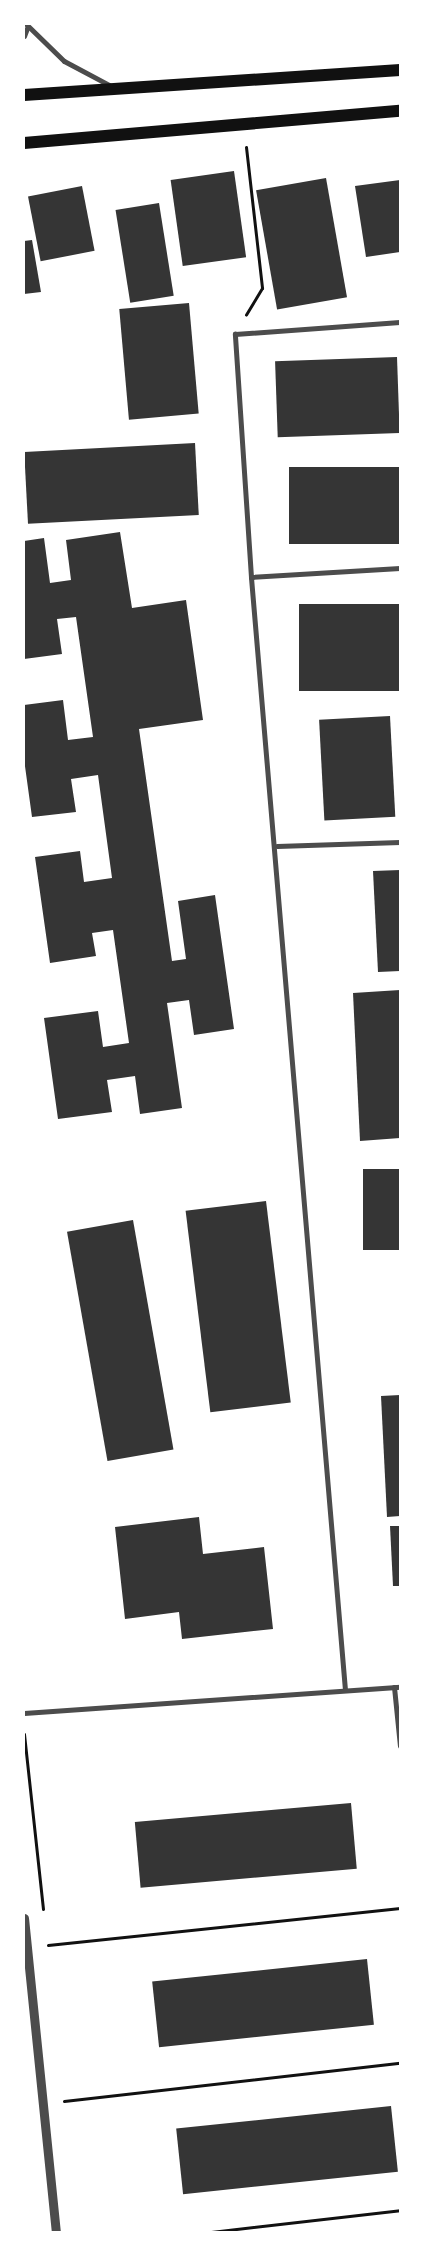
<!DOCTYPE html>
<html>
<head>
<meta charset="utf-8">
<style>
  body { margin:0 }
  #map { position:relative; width:424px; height:2256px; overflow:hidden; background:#fff; font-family:Arial,sans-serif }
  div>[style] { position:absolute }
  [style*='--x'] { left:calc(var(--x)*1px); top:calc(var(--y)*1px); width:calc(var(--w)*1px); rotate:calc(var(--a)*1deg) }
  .building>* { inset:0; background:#353535; transform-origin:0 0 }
  .path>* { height:3px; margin:-1.5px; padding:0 1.5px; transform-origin:1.5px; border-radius:1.5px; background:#111 }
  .minor>* { height:5px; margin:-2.5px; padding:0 2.5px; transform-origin:2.5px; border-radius:2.5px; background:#4c4c4c }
  .tertiary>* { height:9px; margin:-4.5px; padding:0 4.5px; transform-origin:4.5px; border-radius:4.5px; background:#4c4c4c }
  .primary>* { height:12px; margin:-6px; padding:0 6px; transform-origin:6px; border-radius:6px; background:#111 }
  span { translate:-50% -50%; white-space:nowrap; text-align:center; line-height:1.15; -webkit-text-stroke:5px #fff; paint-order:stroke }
  .frame { position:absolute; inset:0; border:25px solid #fff; pointer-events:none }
</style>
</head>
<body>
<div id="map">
  <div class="building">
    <i style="left:234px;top:171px;width:87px;height:64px;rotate:82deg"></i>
    <i style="left:326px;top:178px;width:121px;height:71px;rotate:80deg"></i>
    <i style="clip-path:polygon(400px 180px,400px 252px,366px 257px,355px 186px)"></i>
    <i style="left:82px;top:186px;width:66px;height:55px;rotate:79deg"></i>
    <i style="left:159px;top:203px;width:94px;height:44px;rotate:81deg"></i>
    <i style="clip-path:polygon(32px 240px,41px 292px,24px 294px,24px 241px)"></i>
    <i style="left:189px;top:303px;width:111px;height:70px;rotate:85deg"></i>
    <i style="left:397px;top:357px;width:76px;height:122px;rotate:88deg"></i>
    <i style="left:195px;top:443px;width:72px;height:171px;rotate:87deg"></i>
    <i style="left:400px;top:467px;width:77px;height:111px;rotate:90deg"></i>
    <i style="clip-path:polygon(120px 532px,132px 608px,186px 600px,203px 720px,139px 729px,172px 961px,186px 959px,178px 901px,215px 895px,234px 1029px,194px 1035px,189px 1000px,167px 1003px,182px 1108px,140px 1114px,135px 1076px,107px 1080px,112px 1112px,58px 1119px,44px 1018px,98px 1011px,103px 1047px,129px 1043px,113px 930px,92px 933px,96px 956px,50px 963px,35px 857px,80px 851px,84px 882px,112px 878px,98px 775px,71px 779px,76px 812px,32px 817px,24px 759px,24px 705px,63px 700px,68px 740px,93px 737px,76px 617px,57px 619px,62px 654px,24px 659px,24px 541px,44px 538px,50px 583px,71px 580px,66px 540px)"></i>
    <i style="left:400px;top:604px;width:87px;height:101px;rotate:90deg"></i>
    <i style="left:390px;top:716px;width:101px;height:71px;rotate:87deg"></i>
    <i style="clip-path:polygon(400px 870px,400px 971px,378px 972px,373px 871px)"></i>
    <i style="clip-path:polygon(400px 990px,400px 1138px,360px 1141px,353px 993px)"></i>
    <i style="left:400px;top:1169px;width:81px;height:37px;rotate:90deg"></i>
    <i style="left:266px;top:1201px;width:203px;height:81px;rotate:83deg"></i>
    <i style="left:133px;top:1220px;width:233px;height:67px;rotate:80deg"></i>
    <i style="clip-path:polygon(400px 1395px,400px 1516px,387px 1517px,381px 1396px)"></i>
    <i style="clip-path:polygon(199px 1517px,203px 1554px,264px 1547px,273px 1629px,182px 1639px,179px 1612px,125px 1619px,115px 1527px)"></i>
    <i style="clip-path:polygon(390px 1526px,400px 1526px,400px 1586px,393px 1586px)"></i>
    <i style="left:351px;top:1803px;width:66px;height:217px;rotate:85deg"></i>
    <i style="left:367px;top:1959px;width:66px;height:216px;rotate:84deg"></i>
    <i style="left:391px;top:2106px;width:66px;height:216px;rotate:84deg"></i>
  </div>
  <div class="path">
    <i style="--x:246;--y:147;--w:142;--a:83.5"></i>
    <i style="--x:262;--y:288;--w:31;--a:121"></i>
    <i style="--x:24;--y:1734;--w:176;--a:83.8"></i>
    <i style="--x:48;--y:1945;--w:354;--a:-6"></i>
    <i style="--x:64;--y:2101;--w:338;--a:-6.5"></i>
    <i style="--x:211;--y:2232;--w:190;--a:-6.6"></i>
  </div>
  <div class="minor">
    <i style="--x:26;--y:24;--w:53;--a:44.2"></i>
    <i style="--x:64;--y:61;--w:53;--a:28"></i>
    <i style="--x:24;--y:36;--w:9;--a:-69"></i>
    <i style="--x:251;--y:577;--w:149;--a:-3.5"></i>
    <i style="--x:277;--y:846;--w:123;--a:-1.9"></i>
    <i style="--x:394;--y:1687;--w:59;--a:84.2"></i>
    <i style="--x:345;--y:1690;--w:1117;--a:-94.83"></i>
    <i style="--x:251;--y:577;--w:244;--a:-93.8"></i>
    <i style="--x:235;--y:334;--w:165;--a:-4.2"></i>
    <i style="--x:24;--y:1713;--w:377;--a:-4"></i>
  </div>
  <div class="tertiary">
    <i style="--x:24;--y:1918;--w:316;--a:84.2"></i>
  </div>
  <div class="primary">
    <i style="--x:24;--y:95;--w:377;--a:-3.8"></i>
    <i style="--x:24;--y:143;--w:377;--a:-4.9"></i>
  </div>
  <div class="frame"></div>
</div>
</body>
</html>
